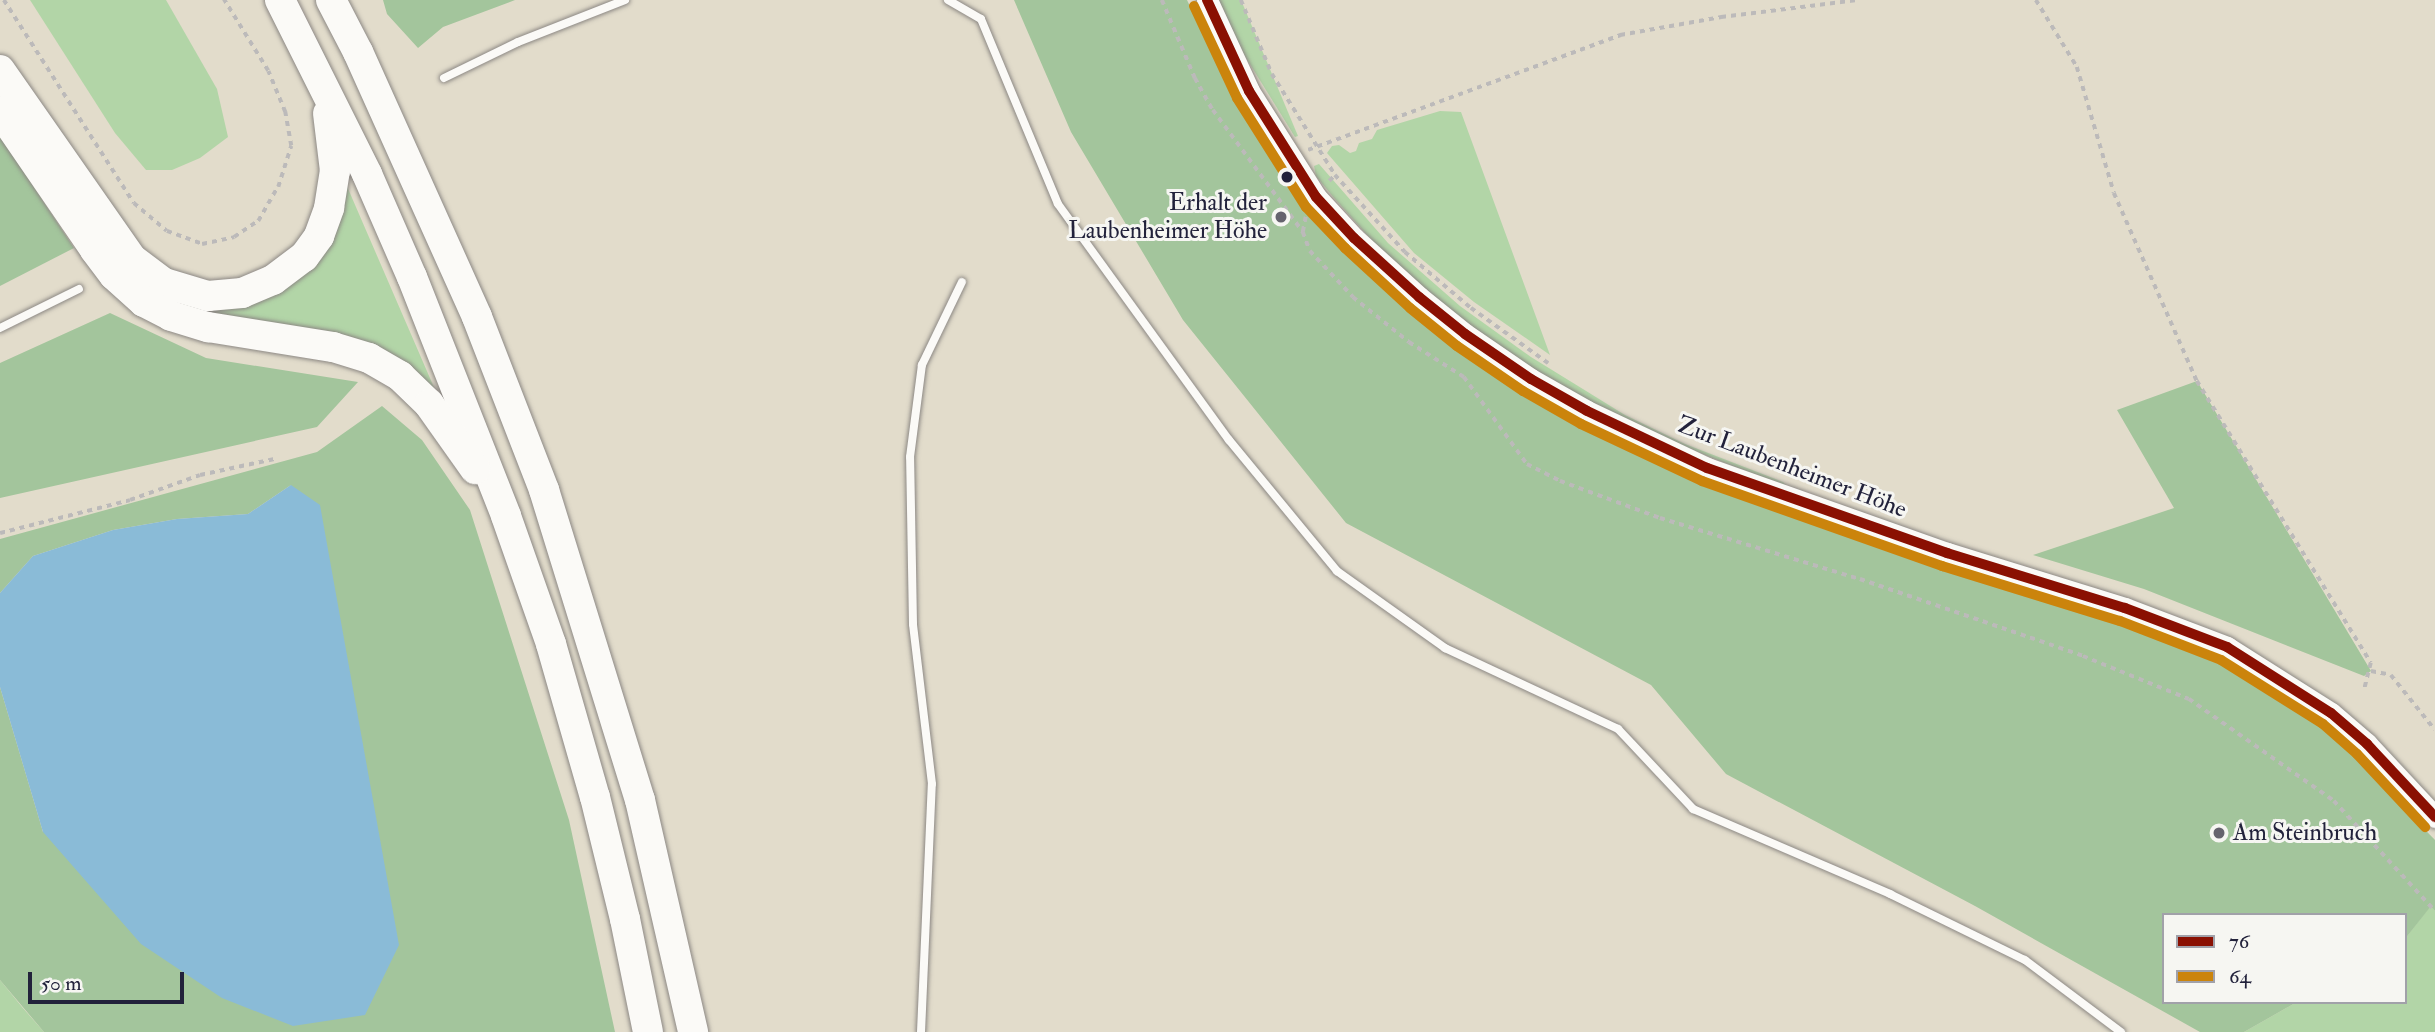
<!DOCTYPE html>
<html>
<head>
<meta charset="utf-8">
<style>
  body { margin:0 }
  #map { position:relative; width:2435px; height:1032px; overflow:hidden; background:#e2dccb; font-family:"IM FELL Double Pica",serif }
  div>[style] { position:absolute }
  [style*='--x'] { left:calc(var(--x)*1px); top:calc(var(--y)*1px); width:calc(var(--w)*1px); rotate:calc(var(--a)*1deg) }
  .green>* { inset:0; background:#b2d5a7 }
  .forest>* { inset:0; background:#a3c59c }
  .water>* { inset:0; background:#8abbd7 }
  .path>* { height:3.5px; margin-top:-1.75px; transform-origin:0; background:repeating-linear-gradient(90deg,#bcbaba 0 5px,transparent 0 10px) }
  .roads { filter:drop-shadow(0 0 2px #8c8884) drop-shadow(0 0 2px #8c8884) }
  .service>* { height:8px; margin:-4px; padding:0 4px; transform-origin:4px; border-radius:4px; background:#fbfaf7 }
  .tertiary>* { height:21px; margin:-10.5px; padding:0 10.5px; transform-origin:10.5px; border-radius:10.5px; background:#fbfaf7 }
  .motorway>* { height:30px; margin:-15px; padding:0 15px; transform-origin:15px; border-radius:15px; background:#fbfaf7 }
  .bus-1>* { height:10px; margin:-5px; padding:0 5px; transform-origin:5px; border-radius:5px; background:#8a1002 }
  .bus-2>* { height:10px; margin:-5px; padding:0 5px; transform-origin:5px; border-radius:5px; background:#cb840c }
  .dots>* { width:19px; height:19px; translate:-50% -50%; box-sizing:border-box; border:4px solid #f6f6f2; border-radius:50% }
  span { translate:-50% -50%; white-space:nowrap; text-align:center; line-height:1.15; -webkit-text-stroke:6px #f6f6f2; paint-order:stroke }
  .poi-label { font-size:24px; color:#22223b }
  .right { translate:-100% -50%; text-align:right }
  .left { translate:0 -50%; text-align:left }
  .street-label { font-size:24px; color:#22223b }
  .legend { position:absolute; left:2162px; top:913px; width:245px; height:91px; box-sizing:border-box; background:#f6f6f2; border:2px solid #a1a1a9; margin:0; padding:9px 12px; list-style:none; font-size:21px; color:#22223b }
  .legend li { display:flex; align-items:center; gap:14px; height:35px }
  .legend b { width:35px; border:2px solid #a1a1a9 }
  .scale { position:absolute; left:28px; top:972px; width:156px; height:32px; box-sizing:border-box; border:4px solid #22223b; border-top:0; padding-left:9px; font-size:21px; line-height:24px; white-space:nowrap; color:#22223b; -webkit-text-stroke:5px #f6f6f2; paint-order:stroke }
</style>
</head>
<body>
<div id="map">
  <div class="green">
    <i style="clip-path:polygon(30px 0,166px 0,217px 89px,228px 137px,200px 158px,172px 170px,146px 170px,115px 133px)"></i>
    <i style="clip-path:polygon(1219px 0,1241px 0,1298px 136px,1295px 137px,1243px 53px)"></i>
    <i style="clip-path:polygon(1440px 111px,1461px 112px,1550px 355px,1474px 302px,1414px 253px,1327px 153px,1332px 146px,1339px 145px,1350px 153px,1356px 151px,1359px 143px,1372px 139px,1377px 130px)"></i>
    <i style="clip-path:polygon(1319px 164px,1388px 243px,1460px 306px,1531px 357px,1625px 415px,1685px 444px,1783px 482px,1790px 489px,1638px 428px,1547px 379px,1450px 312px,1387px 257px,1334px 198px,1316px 176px,1314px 166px)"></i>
    <i style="clip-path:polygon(346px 184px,439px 399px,419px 379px,216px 320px,111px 248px,253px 301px)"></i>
    <i style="clip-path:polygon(2431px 905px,2435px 911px,2435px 1032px,2244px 1032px,2297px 1002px,2405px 1002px,2405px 939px)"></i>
    <i style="clip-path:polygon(0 980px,22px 1007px,44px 1032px,0 1032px)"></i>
  </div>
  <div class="forest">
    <i style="clip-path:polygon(383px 0,515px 0,443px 27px,418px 48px,387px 14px)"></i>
    <i style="clip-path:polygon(1014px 0,1187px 0,1237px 103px,1300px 206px,1315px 214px,1463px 347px,1564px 412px,1684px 469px,1917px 554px,2141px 623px,2239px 664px,2306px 708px,2435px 840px,2435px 911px,2431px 906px,2405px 939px,2405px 915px,2164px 915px,2164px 1002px,2297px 1002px,2244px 1032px,2200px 1032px,1975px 906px,1726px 774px,1651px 685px,1346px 523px,1183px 320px,1071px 132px)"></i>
    <i style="clip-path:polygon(0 136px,74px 248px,0 286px)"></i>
    <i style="clip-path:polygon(110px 313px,206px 358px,358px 382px,317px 427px,0 498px,0 363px)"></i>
    <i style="clip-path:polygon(2197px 381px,2371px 671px,2364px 676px,2144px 589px,2033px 555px,2174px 508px,2117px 410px)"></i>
    <i style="clip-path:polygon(382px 406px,422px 440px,470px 510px,569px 820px,615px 1032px,44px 1032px,0 980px,0 687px,43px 832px,291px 485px,248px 514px,177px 519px,113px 530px,33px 556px,0 593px,0 539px,317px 452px)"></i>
  </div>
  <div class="water">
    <i style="clip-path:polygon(291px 485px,320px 505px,399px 945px,365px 1015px,293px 1026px,222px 998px,141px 944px,43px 832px,0 687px,0 593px,33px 556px,113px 530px,177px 519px,248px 514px)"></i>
  </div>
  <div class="path">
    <i style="--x:4;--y:0;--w:241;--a:57.4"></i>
    <i style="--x:134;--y:203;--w:43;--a:40.3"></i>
    <i style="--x:167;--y:231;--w:37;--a:20"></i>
    <i style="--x:202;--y:244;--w:33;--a:-12"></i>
    <i style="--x:234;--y:237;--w:29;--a:-34"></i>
    <i style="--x:258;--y:221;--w:39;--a:-60"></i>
    <i style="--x:278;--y:187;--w:43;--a:-72.4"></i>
    <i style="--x:291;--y:146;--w:35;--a:-100"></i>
    <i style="--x:285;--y:112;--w:44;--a:-112.5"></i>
    <i style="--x:268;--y:71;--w:84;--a:-121.8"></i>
    <i style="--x:1162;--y:0;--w:85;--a:67.1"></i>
    <i style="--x:1195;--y:78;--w:37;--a:61"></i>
    <i style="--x:1213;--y:110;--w:152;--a:53.6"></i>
    <i style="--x:1241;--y:0;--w:80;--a:67.3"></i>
    <i style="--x:1272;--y:74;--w:119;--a:58"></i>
    <i style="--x:1335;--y:175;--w:104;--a:47.7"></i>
    <i style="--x:1405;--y:252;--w:87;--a:40.3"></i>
    <i style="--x:1471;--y:308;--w:95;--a:35.5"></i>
    <i style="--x:2036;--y:0;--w:79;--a:58.5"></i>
    <i style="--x:2077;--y:67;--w:131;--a:73.6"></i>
    <i style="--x:2114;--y:193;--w:206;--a:66.2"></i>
    <i style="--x:2197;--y:381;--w:331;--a:58.3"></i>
    <i style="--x:2371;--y:663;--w:29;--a:104"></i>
    <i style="--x:1308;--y:150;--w:333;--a:-20.2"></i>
    <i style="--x:1620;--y:35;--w:103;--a:-10.1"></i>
    <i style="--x:1721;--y:17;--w:137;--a:-7.1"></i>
    <i style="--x:1329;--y:181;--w:8;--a:-45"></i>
    <i style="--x:1306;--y:217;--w:15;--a:101"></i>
    <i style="--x:1303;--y:232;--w:20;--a:70"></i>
    <i style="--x:1310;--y:251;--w:63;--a:46.9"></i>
    <i style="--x:1353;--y:297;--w:72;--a:38.8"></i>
    <i style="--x:1409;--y:342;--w:65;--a:32.5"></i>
    <i style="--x:1464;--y:377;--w:107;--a:54.1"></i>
    <i style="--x:1527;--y:464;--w:37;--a:27"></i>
    <i style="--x:1560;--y:481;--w:107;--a:20.3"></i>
    <i style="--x:1660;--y:518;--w:209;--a:17"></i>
    <i style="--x:1860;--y:579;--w:236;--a:19"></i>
    <i style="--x:2083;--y:656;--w:114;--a:22.1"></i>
    <i style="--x:2189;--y:699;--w:177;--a:35.1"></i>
    <i style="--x:2334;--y:801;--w:149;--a:47.4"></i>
    <i style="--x:0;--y:533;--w:134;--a:-14.2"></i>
    <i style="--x:130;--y:500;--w:74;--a:-19.7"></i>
    <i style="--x:200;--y:475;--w:76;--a:-12.2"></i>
    <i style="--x:2371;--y:671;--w:20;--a:11"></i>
    <i style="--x:2391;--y:675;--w:70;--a:51.3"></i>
  </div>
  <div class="roads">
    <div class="service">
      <i style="--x:948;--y:0;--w:38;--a:30"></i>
      <i style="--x:981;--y:19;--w:200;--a:67.4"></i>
      <i style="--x:1058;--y:204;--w:291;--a:54.1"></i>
      <i style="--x:1229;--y:440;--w:170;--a:50.5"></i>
      <i style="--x:1337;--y:571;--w:133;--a:35.5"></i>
      <i style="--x:1445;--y:648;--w:191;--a:25.1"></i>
      <i style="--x:1618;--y:729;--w:110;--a:46.8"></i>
      <i style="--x:1693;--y:809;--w:215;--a:23.3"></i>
      <i style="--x:1890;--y:894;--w:150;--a:26.1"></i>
      <i style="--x:2025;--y:960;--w:120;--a:36.9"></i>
      <i style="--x:444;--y:78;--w:82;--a:-25.9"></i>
      <i style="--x:518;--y:42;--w:115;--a:-21.4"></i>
      <i style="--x:0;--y:328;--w:88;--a:-26.3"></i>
      <i style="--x:921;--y:1032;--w:248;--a:-87.5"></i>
      <i style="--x:932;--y:784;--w:161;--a:-96.8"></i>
      <i style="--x:913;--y:624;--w:167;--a:-91"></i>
      <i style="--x:910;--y:457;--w:93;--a:-82.6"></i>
      <i style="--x:922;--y:365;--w:92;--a:-64.3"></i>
    </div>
    <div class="tertiary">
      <i style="--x:1207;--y:0;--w:100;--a:65.2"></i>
      <i style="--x:1249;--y:91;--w:125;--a:57.7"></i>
      <i style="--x:1316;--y:197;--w:56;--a:47.2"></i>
      <i style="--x:1354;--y:238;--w:88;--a:42.2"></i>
      <i style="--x:1419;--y:297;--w:59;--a:38.8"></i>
      <i style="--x:1465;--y:334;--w:80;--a:34.3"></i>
      <i style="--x:1531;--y:379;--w:64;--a:29.7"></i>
      <i style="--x:1587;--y:411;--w:133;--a:25.4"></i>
      <i style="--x:1707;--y:468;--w:255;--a:19.5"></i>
      <i style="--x:1947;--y:553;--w:186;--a:17.2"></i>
      <i style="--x:2125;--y:608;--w:109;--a:20.9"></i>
      <i style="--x:2227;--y:647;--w:123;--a:32.4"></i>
      <i style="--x:2331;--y:713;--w:48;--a:40.7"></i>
      <i style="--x:2367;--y:744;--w:100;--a:47"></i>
    </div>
    <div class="motorway">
      <i style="--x:280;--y:0;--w:195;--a:63.4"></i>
      <i style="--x:367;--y:174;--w:112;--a:66.4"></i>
      <i style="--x:412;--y:277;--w:257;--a:68.5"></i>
      <i style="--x:506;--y:516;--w:136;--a:70.6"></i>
      <i style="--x:551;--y:644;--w:159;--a:74"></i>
      <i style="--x:595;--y:797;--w:126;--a:76.2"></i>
      <i style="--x:625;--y:919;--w:115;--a:78.5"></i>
      <i style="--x:331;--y:0;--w:59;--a:62.6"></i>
      <i style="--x:358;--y:52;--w:290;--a:65.8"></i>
      <i style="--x:477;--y:317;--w:186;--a:68.8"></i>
      <i style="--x:544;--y:490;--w:325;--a:72.8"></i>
      <i style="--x:640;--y:800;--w:238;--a:77.1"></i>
      <i style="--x:0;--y:70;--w:231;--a:55.1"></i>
      <i style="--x:132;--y:259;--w:40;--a:37"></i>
      <i style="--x:164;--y:283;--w:46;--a:16.5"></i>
      <i style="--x:208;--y:296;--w:34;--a:-5"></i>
      <i style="--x:242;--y:293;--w:34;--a:-23"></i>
      <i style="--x:273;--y:280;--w:39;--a:-37"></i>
      <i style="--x:304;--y:257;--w:26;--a:-54"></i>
      <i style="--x:319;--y:236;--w:30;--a:-70"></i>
      <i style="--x:329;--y:208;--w:37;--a:-81"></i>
      <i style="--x:335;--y:171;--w:58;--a:-96.9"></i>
      <i style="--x:0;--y:111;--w:168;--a:55.6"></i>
      <i style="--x:95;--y:250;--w:31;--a:53"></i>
      <i style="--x:114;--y:275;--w:40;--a:42"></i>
      <i style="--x:144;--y:302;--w:30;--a:27"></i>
      <i style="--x:171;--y:316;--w:39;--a:17"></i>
      <i style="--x:208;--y:327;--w:127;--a:9.1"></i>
      <i style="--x:333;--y:347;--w:38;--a:17"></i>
      <i style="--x:369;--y:358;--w:36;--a:30"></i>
      <i style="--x:400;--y:376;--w:40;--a:44"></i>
      <i style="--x:429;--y:404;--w:80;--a:54.7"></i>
    </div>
  </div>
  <div class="bus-1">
    <i style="--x:1207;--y:0;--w:100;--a:65.2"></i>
    <i style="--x:1249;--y:91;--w:125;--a:57.7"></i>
    <i style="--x:1316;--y:197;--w:56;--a:47.2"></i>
    <i style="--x:1354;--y:238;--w:88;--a:42.2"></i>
    <i style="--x:1419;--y:297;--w:59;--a:38.8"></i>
    <i style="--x:1465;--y:334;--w:80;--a:34.3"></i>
    <i style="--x:1531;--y:379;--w:64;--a:29.7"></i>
    <i style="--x:1587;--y:411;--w:133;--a:25.4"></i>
    <i style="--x:1707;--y:468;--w:255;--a:19.5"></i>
    <i style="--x:1947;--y:553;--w:186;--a:17.2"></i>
    <i style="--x:2125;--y:608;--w:109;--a:20.9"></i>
    <i style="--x:2227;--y:647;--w:123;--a:32.4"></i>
    <i style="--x:2331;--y:713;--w:48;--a:40.7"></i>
    <i style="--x:2367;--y:744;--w:100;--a:47"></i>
  </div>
  <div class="bus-2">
    <i style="--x:1194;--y:6;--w:102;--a:64.9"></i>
    <i style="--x:1237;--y:98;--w:129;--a:57.7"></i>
    <i style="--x:1306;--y:207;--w:57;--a:46.4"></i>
    <i style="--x:1345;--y:248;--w:88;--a:42.7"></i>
    <i style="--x:1410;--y:308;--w:60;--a:39"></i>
    <i style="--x:1457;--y:346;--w:80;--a:34.3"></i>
    <i style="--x:1523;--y:391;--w:67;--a:29.6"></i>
    <i style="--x:1581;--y:424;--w:134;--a:25.2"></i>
    <i style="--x:1702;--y:481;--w:255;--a:19.5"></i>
    <i style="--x:1942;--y:566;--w:186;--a:17.2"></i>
    <i style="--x:2120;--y:621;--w:108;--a:21.1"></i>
    <i style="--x:2221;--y:660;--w:120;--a:32.1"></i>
    <i style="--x:2323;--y:724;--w:45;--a:41.4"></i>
    <i style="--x:2357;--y:754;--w:100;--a:47"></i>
  </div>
  <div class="dots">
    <i style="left:1287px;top:177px;background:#22223b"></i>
    <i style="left:1281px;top:217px;background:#65636d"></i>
    <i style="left:2219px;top:833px;background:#65636d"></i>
  </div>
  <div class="poi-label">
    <span class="right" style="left:1267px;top:217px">Erhalt der<br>Laubenheimer Höhe</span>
    <span class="left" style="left:2233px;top:833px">Am Steinbruch</span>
  </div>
  <div class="street-label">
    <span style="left:1792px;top:467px;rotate:21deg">Zur Laubenheimer Höhe</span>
  </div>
  <ul class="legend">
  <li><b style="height:9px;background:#8a1002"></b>76</li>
  <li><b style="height:9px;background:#cb840c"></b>64</li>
  </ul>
  <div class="scale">50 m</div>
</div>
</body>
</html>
